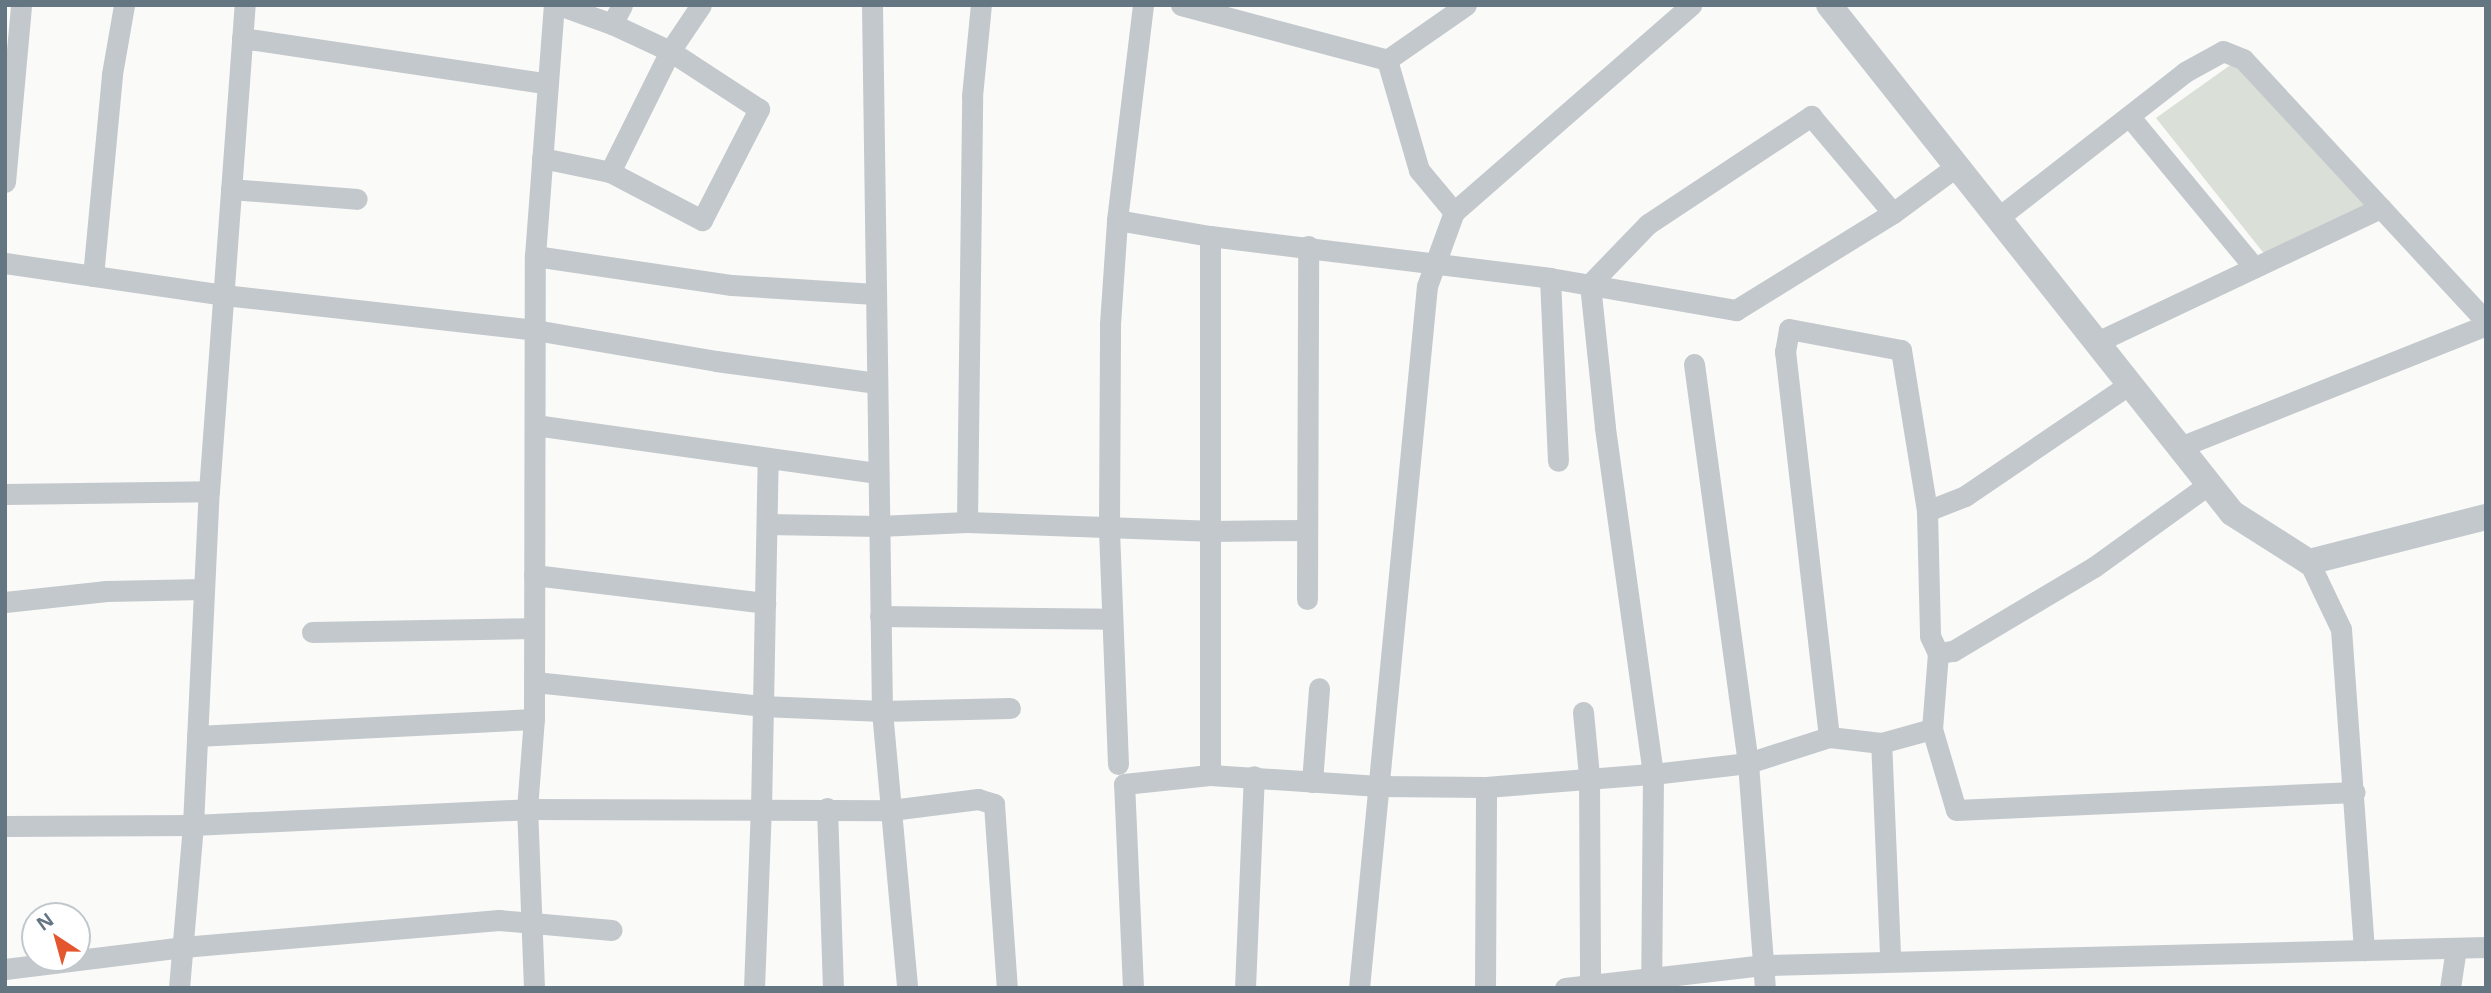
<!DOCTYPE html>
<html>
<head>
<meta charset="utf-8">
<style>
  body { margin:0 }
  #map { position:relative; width:2491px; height:993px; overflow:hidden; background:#fafaf8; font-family:"Open Sans",sans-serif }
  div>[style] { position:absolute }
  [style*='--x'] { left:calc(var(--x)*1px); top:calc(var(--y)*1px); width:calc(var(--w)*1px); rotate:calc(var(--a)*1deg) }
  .green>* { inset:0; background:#dadfd7 }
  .minor>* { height:21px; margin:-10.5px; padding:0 10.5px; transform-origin:10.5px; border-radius:10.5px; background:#c3c8cc }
  .tertiary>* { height:26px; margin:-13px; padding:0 13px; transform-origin:13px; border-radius:13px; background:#c3c8cc }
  span { translate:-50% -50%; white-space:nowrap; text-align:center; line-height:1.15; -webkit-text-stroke:7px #fff; paint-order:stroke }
  .frame { position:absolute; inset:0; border:7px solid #657683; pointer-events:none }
  .north { position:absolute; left:21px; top:902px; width:70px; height:70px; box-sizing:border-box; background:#fff; border:2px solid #c1c8cd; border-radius:50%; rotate:324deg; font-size:19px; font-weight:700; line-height:28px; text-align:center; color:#657683 }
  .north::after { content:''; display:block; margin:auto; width:24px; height:32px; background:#e4572e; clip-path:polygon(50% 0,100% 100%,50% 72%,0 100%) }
</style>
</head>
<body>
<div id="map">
  <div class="green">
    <i style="clip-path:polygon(2236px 61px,2371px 206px,2266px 256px,2156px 118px)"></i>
  </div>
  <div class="minor">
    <i style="--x:872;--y:5;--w:706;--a:89.19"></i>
    <i style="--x:882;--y:711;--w:278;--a:84.8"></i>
    <i style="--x:1181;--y:5;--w:213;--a:14.9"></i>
    <i style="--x:1387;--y:60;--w:115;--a:73.8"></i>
    <i style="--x:1419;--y:170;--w:55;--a:50.2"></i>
    <i style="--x:612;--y:24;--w:21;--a:-62"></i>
    <i style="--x:242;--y:38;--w:309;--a:8.5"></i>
    <i style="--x:1387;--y:60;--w:96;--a:-34.8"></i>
    <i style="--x:2129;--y:116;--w:196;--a:50.4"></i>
    <i style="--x:542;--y:158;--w:69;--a:11.6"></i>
    <i style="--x:610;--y:172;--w:104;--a:27.6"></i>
    <i style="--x:702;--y:220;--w:125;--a:-62.8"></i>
    <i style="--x:759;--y:109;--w:106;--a:-146.9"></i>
    <i style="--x:670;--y:51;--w:64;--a:-155"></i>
    <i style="--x:612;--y:24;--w:56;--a:-160.3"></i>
    <i style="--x:610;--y:172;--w:135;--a:-63.6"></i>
    <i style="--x:670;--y:51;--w:55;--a:-56"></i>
    <i style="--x:5;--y:182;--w:178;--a:-84.8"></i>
    <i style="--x:231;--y:189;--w:126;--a:4.5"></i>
    <i style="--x:1999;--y:217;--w:236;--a:-37.9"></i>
    <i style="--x:2185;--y:72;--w:43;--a:-28.9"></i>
    <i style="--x:2223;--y:51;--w:22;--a:22"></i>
    <i style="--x:2243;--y:59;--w:357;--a:47.2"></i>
    <i style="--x:1117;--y:220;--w:94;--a:9.8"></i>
    <i style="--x:1210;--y:236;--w:539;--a:90"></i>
    <i style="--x:1210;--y:236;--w:343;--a:7"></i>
    <i style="--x:1550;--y:278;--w:189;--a:9.8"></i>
    <i style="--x:1736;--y:310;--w:185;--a:-31.7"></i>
    <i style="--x:1893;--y:213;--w:81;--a:-36.4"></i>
    <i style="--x:535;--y:256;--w:199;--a:8.4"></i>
    <i style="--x:732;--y:285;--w:143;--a:3.6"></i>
    <i style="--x:5;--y:263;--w:221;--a:8.3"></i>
    <i style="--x:224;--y:295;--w:313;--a:6.4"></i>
    <i style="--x:535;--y:330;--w:184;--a:9.7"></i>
    <i style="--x:716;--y:361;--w:162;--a:7.8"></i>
    <i style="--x:93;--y:276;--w:203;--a:-84.6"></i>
    <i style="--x:112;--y:74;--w:70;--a:-80.1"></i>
    <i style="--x:1550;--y:278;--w:183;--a:87.5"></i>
    <i style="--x:2097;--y:342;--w:314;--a:-25.3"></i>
    <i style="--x:1694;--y:364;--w:403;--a:82.3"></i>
    <i style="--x:1748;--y:763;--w:226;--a:85.7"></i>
    <i style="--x:535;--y:425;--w:346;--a:8"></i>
    <i style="--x:2180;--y:447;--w:329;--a:-21.7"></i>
    <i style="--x:5;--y:494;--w:204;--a:-0.8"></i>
    <i style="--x:1927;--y:511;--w:41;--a:-21.5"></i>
    <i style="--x:1965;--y:496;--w:199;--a:-34.2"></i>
    <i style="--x:967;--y:522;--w:426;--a:-89.3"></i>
    <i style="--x:972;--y:96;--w:91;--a:-84.4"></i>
    <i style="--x:767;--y:524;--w:112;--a:1"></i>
    <i style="--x:879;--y:526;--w:88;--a:-2.6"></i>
    <i style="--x:967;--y:522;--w:241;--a:2.1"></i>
    <i style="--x:1208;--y:531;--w:99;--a:-0.6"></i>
    <i style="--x:2309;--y:562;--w:74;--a:64.5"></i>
    <i style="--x:2341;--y:629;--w:322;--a:85.9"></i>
    <i style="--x:534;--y:575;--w:233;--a:6.9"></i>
    <i style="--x:1307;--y:599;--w:353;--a:-89.8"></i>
    <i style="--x:5;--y:602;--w:102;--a:-6.2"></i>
    <i style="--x:106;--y:591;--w:98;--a:-1.2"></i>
    <i style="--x:880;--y:616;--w:232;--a:0.7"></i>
    <i style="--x:312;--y:632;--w:222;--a:-1"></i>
    <i style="--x:1938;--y:653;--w:15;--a:-8"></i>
    <i style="--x:1953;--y:651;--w:164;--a:-30.8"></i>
    <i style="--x:2094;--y:567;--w:142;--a:-35.8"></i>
    <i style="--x:535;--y:682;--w:228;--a:6"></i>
    <i style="--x:762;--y:706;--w:120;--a:2.4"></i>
    <i style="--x:882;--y:711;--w:128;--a:-1.3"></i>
    <i style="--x:1583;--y:712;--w:64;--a:84.6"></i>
    <i style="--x:1589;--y:776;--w:209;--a:89.7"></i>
    <i style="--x:197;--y:736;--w:337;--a:-2.9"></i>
    <i style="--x:1829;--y:737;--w:388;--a:-96.5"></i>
    <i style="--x:1785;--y:352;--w:23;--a:-80"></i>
    <i style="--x:1789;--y:329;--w:114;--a:10.6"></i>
    <i style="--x:1901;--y:350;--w:163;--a:80.8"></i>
    <i style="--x:1927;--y:511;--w:125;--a:88.6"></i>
    <i style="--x:1930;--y:636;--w:19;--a:65"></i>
    <i style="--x:1938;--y:653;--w:76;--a:94.5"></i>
    <i style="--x:1932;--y:729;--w:84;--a:73.5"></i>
    <i style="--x:1956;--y:810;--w:399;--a:-2.6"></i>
    <i style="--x:1881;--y:743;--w:52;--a:-173.4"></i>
    <i style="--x:1829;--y:737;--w:85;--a:162.2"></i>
    <i style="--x:1748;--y:763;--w:96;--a:173.4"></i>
    <i style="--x:1653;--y:774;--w:350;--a:-97.9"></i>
    <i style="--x:1605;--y:427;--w:144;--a:-96"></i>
    <i style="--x:1590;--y:284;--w:83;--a:-46"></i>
    <i style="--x:1648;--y:224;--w:196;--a:-33.5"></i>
    <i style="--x:1811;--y:116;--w:127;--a:49.8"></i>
    <i style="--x:1118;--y:764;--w:236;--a:-92.2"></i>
    <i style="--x:1109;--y:528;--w:204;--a:-89.7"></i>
    <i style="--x:1110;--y:324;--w:104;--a:-86.1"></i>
    <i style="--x:1117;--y:220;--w:217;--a:-83.1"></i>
    <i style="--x:1312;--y:782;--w:94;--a:-85.7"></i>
    <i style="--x:827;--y:808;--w:180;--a:88.1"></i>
    <i style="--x:5;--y:826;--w:188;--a:-0.3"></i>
    <i style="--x:193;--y:825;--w:334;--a:-2.7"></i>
    <i style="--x:527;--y:809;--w:364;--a:0.2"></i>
    <i style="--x:891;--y:810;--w:88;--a:-7.2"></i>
    <i style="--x:978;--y:799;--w:17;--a:17"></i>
    <i style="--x:994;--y:804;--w:184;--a:86"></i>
    <i style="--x:1890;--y:954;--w:211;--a:-92.4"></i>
    <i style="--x:1881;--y:743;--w:53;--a:-15.4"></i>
    <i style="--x:5;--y:969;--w:179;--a:-7"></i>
    <i style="--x:183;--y:947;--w:317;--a:-4.9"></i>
    <i style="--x:499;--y:920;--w:113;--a:5.1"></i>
    <i style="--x:179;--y:988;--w:164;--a:-85.1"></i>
    <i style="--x:193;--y:825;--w:334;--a:-87.3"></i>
    <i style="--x:209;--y:491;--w:487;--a:-85.8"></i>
    <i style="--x:534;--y:988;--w:179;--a:-92.2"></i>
    <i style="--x:527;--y:809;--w:90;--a:-85.6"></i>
    <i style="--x:534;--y:719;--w:463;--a:-89.9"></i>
    <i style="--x:535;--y:256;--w:252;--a:-85.7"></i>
    <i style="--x:754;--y:988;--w:179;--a:-87.8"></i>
    <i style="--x:761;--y:809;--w:350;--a:-88.9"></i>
    <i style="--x:1133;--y:988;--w:204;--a:-92.5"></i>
    <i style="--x:1124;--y:784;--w:86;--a:-6"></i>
    <i style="--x:1210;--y:775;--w:169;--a:3.7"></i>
    <i style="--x:1379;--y:786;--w:107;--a:0.5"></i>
    <i style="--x:1486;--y:787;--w:168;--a:-4.5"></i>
    <i style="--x:1653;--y:774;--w:214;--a:90.5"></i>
    <i style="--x:1245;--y:988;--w:212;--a:-87.6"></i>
    <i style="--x:1359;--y:988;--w:705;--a:-84.47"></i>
    <i style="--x:1427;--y:286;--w:79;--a:-70"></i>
    <i style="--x:1454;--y:212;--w:315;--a:-41.1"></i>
    <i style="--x:1485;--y:988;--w:201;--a:-89.7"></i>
    <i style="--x:1565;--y:988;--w:201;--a:-6.6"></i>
    <i style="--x:1765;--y:965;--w:721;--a:-1.43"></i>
    <i style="--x:2450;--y:988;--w:40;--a:-81.5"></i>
  </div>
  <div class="tertiary">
    <i style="--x:1829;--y:5;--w:648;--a:51.57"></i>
    <i style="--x:2232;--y:513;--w:91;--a:32.5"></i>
    <i style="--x:2309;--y:562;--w:183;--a:-14.3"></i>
  </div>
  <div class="frame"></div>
  <div class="north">N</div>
</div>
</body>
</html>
